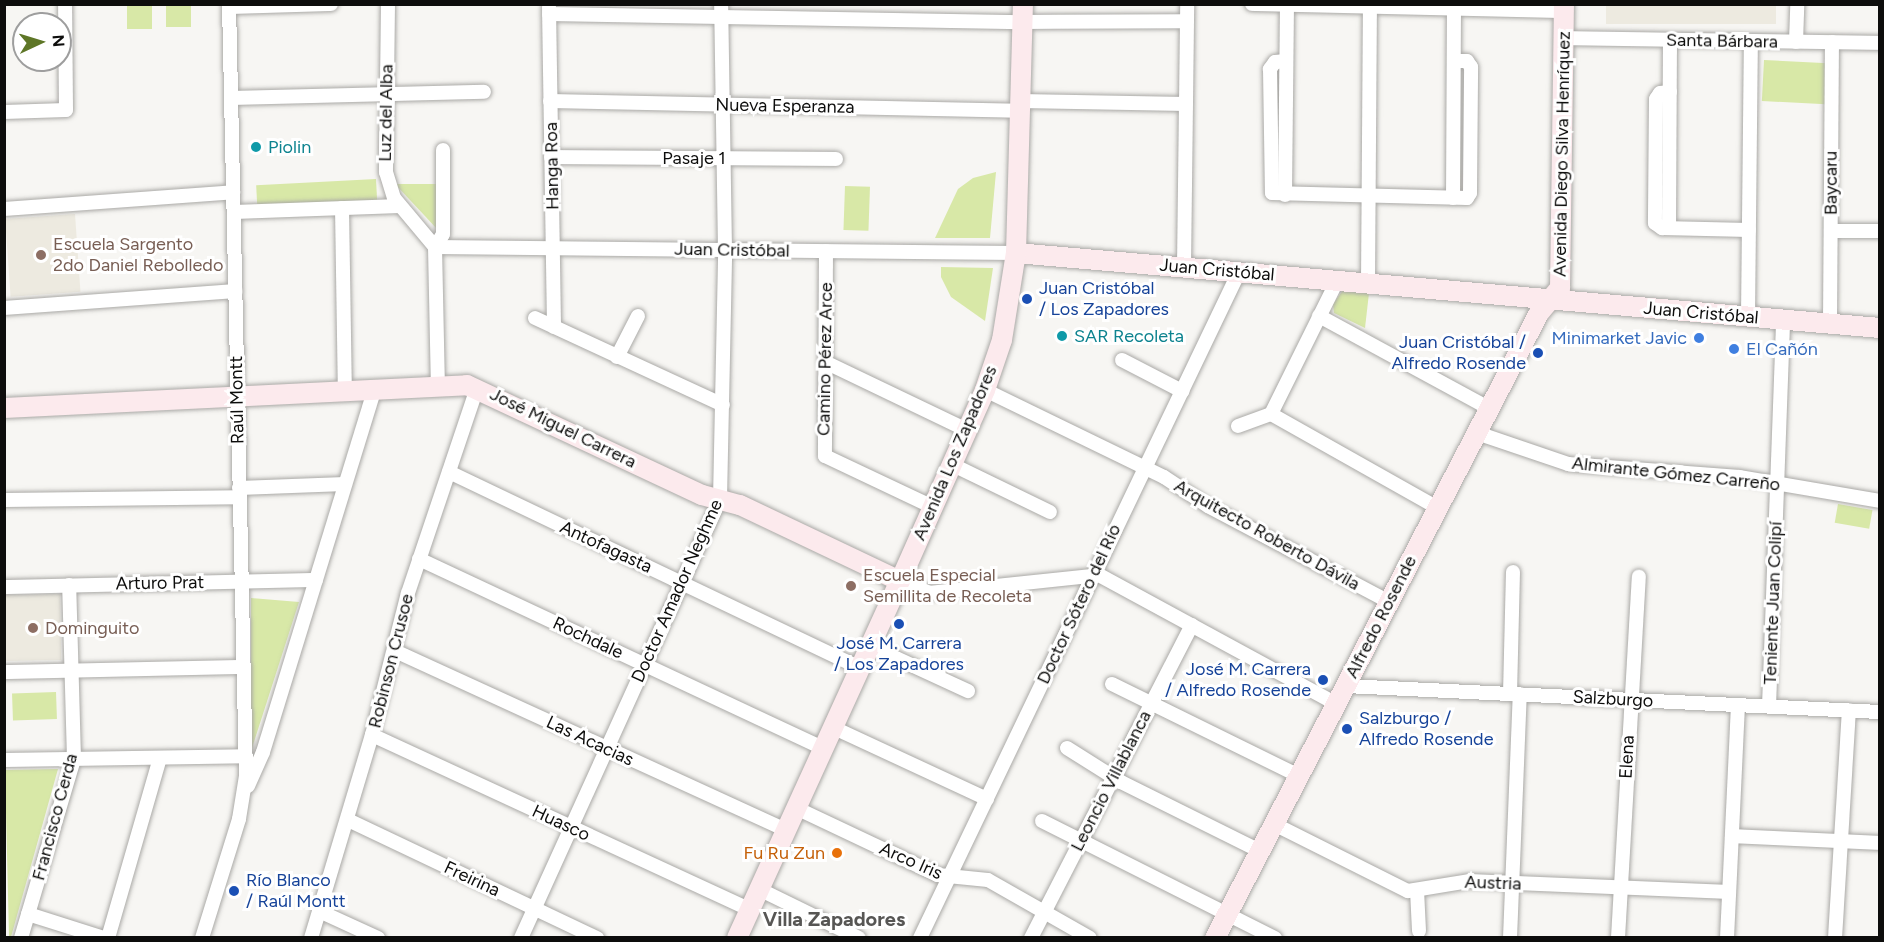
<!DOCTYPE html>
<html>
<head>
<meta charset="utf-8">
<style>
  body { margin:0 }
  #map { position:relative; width:1884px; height:942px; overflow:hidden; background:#f7f6f3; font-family:Figtree,sans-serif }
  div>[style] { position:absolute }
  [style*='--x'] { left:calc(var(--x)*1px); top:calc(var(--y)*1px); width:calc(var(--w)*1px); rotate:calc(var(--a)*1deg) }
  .built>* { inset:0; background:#edeae0; transform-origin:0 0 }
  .green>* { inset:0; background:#d8e8a7; transform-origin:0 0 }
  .roads { filter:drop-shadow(0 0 2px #aaa9a6) drop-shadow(0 0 2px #aaa9a6) }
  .street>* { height:14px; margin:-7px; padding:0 7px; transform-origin:7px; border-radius:7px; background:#fff }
  .secondary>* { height:20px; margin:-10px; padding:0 10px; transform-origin:10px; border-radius:10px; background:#fceaed }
  .dots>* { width:16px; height:16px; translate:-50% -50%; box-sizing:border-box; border:3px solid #fff; border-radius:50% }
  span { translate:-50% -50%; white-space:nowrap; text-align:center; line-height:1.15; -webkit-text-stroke:6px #fff; paint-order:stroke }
  .street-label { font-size:18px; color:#0d0d0c }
  .culture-label { font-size:18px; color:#0d838f }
  .left { translate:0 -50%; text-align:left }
  .education-label { font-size:18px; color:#785e54 }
  .transit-label { font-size:18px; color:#164399 }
  .right { translate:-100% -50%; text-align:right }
  .shop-label { font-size:18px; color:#366cbe }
  .food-label { font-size:18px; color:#c56008 }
  .neighbourhood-label { font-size:20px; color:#575654; font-weight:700 }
  .frame { position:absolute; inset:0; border:6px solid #0d0d0c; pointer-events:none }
  .north { position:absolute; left:12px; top:12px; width:60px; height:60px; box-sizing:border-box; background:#fff; border:2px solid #9e9e9e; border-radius:50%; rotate:86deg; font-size:16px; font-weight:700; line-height:24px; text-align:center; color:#0d0d0c }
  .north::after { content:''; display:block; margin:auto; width:21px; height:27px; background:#5e7627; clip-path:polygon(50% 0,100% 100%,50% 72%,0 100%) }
</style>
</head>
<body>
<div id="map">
  <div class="built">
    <i style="left:1606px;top:5px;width:170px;height:19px"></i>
    <i style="left:75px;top:214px;width:78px;height:70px;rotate:86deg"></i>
    <i style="left:60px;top:594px;width:66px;height:55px;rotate:89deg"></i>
  </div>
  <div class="green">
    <i style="left:127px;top:5px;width:25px;height:24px"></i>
    <i style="left:166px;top:5px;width:25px;height:22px"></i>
    <i style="left:1764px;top:60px;width:64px;height:41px;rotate:3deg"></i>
    <i style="clip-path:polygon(996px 172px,990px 238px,935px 238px,958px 189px,973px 178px)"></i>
    <i style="left:376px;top:179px;width:22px;height:120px;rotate:87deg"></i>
    <i style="clip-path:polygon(395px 184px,438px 184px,438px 230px)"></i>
    <i style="left:845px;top:186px;width:25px;height:44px;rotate:2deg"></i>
    <i style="clip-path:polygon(941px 267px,993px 268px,985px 321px,951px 297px,941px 277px)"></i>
    <i style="clip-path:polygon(1343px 290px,1369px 293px,1365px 328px,1334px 313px,1333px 304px)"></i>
    <i style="left:1838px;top:504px;width:35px;height:19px;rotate:10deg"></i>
    <i style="clip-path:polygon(251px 598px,299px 602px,251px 751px)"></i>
    <i style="left:56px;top:692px;width:27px;height:44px;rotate:88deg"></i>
    <i style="clip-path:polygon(58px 769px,11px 937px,9px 937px,5px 770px)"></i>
  </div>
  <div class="roads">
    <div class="street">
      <i style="--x:388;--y:4;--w:168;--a:90.7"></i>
      <i style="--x:386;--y:172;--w:27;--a:73"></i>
      <i style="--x:394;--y:198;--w:64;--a:50.1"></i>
      <i style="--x:435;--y:247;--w:138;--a:88.8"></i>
      <i style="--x:1252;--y:4;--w:312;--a:1.3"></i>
      <i style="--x:229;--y:7;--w:102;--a:-1.7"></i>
      <i style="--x:549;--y:7;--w:320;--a:89.1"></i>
      <i style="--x:549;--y:14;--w:474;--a:1"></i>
      <i style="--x:1023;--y:22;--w:164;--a:-0.3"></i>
      <i style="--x:1564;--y:38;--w:316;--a:0.9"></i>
      <i style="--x:1796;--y:42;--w:38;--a:-88"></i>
      <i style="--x:1286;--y:61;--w:11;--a:175"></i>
      <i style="--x:1275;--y:62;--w:9;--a:126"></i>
      <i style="--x:1270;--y:69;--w:124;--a:89.1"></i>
      <i style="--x:1272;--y:193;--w:195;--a:1.5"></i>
      <i style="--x:1467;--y:198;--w:6;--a:-59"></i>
      <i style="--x:1470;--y:193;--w:126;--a:-89.5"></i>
      <i style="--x:1471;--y:67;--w:7;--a:-124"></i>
      <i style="--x:1467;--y:61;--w:13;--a:180"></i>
      <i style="--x:1670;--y:92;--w:10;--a:174"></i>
      <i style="--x:1660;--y:93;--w:7;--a:124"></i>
      <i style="--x:1656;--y:99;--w:124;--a:90.5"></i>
      <i style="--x:1655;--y:223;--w:9;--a:36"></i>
      <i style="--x:1662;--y:228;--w:87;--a:1.3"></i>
      <i style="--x:231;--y:98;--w:253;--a:-1.4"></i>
      <i style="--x:550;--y:101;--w:470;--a:1.2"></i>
      <i style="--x:1020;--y:101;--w:166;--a:1"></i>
      <i style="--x:4;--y:112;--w:62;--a:-1.8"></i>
      <i style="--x:66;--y:110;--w:106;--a:-90.5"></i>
      <i style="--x:551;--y:157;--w:285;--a:0.4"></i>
      <i style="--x:1285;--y:195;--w:187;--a:-89.4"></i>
      <i style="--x:1453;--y:198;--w:188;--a:-89.7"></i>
      <i style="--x:342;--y:208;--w:182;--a:89.1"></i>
      <i style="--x:4;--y:209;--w:230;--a:-4.2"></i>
      <i style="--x:234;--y:212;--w:166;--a:-2.1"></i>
      <i style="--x:1669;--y:228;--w:188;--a:-89.7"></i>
      <i style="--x:1831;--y:231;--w:49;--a:0"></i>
      <i style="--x:435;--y:247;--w:581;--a:0.59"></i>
      <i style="--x:435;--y:247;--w:15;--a:-58"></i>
      <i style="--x:443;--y:234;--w:84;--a:-90"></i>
      <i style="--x:826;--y:251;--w:205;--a:90.3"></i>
      <i style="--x:825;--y:456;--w:119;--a:25.3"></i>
      <i style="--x:1184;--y:267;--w:263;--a:-89.3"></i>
      <i style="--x:1368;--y:283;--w:274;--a:-89.6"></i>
      <i style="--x:4;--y:308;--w:232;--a:-4.2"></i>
      <i style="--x:1319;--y:316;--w:195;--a:28.5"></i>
      <i style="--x:1748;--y:317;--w:276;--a:-89.4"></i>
      <i style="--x:535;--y:318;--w:207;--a:24.8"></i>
      <i style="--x:1830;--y:324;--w:282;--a:-89.6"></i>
      <i style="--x:617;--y:357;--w:46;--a:-62.9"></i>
      <i style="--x:1122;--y:360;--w:68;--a:27.3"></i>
      <i style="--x:825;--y:362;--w:157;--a:25.6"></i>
      <i style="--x:985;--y:390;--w:199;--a:25.9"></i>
      <i style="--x:1164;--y:477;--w:53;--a:33.4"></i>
      <i style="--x:1208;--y:506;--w:205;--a:27.9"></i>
      <i style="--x:1271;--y:414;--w:192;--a:29.4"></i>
      <i style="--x:1271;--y:414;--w:148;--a:-63.6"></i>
      <i style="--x:1238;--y:426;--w:35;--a:-20"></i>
      <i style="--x:1477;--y:433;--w:96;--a:18.8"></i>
      <i style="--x:1568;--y:464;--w:172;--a:4.3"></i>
      <i style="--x:1740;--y:477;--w:142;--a:9.7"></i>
      <i style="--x:951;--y:464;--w:110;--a:25.9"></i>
      <i style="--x:449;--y:472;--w:455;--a:25.5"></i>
      <i style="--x:239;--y:488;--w:106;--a:-2.2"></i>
      <i style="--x:4;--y:500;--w:235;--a:-0.7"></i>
      <i style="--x:419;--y:559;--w:446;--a:25.1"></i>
      <i style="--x:900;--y:581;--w:31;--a:22"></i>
      <i style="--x:929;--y:593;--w:171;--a:-6"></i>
      <i style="--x:1099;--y:575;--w:271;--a:28.5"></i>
      <i style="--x:4;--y:587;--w:312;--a:-1.3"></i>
      <i style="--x:870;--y:646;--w:108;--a:24.7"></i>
      <i style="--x:395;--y:651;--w:430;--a:24.6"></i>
      <i style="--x:4;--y:672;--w:239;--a:-1.2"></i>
      <i style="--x:1112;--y:684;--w:208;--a:26.2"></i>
      <i style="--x:1346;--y:686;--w:535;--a:2.79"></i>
      <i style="--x:1510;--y:694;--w:122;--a:-88.6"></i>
      <i style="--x:1769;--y:706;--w:386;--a:-87.9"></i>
      <i style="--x:832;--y:727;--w:171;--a:24.9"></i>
      <i style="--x:372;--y:735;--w:417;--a:24.8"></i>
      <i style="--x:1067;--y:748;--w:64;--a:32.2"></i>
      <i style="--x:1121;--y:782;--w:155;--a:26.4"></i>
      <i style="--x:4;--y:760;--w:242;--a:-0.9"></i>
      <i style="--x:248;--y:786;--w:37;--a:-66"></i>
      <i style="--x:263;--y:752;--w:381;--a:-72.9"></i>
      <i style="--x:796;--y:808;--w:157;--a:25.3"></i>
      <i style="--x:938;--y:875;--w:50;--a:5.7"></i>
      <i style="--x:988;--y:880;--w:117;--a:29.6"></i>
      <i style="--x:348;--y:820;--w:276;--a:25.4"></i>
      <i style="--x:1042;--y:821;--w:261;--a:26.7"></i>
      <i style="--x:1274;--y:824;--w:150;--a:26.6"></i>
      <i style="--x:1408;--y:891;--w:63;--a:-9.2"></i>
      <i style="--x:1470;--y:881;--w:259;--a:2.4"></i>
      <i style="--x:1732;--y:836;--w:148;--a:2.7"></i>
      <i style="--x:759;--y:889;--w:111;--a:26.1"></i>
      <i style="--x:1417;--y:890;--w:41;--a:87.2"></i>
      <i style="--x:319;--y:911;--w:65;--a:24.6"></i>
      <i style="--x:28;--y:914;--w:80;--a:17.5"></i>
      <i style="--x:21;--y:938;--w:187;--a:-73.5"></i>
      <i style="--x:74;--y:759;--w:174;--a:-91.6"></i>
      <i style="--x:108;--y:938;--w:187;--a:-73.9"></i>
      <i style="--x:202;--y:938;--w:125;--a:-72.7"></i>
      <i style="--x:239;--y:819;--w:44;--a:-80.8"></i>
      <i style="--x:246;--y:776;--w:772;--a:-91.26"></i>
      <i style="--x:311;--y:938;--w:212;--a:-73.3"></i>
      <i style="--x:372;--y:735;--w:146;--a:-75.8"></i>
      <i style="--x:408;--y:593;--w:216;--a:-71.4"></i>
      <i style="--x:521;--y:938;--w:482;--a:-65.6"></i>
      <i style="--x:720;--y:499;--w:249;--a:-88.8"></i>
      <i style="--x:725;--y:250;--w:246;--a:-90.9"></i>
      <i style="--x:920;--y:938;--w:738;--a:-64.41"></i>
      <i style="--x:1031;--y:938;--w:352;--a:-62.8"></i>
      <i style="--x:1510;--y:938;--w:244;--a:-87.7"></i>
      <i style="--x:1618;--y:938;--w:362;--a:-86.7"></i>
      <i style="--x:1727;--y:938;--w:233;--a:-87.3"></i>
      <i style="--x:1835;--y:938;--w:228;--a:-86.5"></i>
    </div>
    <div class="secondary">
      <i style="--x:1016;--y:253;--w:867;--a:4.96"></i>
      <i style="--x:4;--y:408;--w:464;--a:-2.8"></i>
      <i style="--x:467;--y:385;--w:259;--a:25.1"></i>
      <i style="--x:702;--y:495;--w:39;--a:15"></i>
      <i style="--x:740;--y:505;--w:177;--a:25.4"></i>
      <i style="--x:737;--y:938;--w:392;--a:-65.5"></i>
      <i style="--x:900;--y:581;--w:209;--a:-66"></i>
      <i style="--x:985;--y:390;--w:53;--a:-71.2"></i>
      <i style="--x:1002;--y:340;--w:88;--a:-80.9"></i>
      <i style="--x:1016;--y:253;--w:249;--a:-88.4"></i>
      <i style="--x:1215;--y:938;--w:704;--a:-62.6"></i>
      <i style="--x:1539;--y:313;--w:33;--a:-50"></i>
      <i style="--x:1560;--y:288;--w:284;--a:-89.2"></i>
    </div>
  </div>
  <div class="dots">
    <i style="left:256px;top:147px;background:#0f9aa8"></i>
    <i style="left:41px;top:255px;background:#8d6e63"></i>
    <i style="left:1027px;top:299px;background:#1a4fb4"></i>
    <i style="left:1062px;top:336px;background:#0f9aa8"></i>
    <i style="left:1699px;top:338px;background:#3f7fe0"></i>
    <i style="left:1734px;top:349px;background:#3f7fe0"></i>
    <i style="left:1538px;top:353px;background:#1a4fb4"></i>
    <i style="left:851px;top:586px;background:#8d6e63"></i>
    <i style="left:899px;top:624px;background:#1a4fb4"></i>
    <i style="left:33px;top:628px;background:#8d6e63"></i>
    <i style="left:1323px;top:680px;background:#1a4fb4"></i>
    <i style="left:1347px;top:729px;background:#1a4fb4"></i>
    <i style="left:837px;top:853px;background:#e8710a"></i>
    <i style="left:234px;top:891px;background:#1a4fb4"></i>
  </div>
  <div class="street-label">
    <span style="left:1722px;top:41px;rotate:1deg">Santa Bárbara</span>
    <span style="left:785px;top:106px;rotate:1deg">Nueva Esperanza</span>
    <span style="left:386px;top:113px;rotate:-89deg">Luz del Alba</span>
    <span style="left:1562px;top:154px;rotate:-89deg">Avenida Diego Silva Henríquez</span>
    <span style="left:694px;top:158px">Pasaje 1</span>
    <span style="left:552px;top:166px;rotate:-91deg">Hanga Roa</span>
    <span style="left:1831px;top:183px;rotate:-90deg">Baycaru</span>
    <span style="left:732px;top:250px;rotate:1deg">Juan Cristóbal</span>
    <span style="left:1217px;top:270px;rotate:5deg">Juan Cristóbal</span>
    <span style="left:1701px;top:313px;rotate:5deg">Juan Cristóbal</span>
    <span style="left:825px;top:359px;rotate:-89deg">Camino Pérez Arce</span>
    <span style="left:237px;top:400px;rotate:-91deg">Raúl Montt</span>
    <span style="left:563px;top:428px;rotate:26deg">José Miguel Carrera</span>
    <span style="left:955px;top:453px;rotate:-67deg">Avenida Los Zapadores</span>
    <span style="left:1676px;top:474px;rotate:6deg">Almirante Gómez Carreño</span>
    <span style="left:1267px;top:535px;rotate:29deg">Arquitecto Roberto Dávila</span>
    <span style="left:606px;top:547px;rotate:25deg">Antofagasta</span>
    <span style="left:160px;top:583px;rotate:-1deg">Arturo Prat</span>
    <span style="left:677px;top:591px;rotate:-66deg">Doctor Amador Neghme</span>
    <span style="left:1773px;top:603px;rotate:-88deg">Teniente Juan Colipí</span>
    <span style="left:1079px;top:604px;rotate:-65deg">Doctor Sótero del Río</span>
    <span style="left:1381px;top:617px;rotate:-63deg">Alfredo Rosende</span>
    <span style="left:588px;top:638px;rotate:25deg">Rochdale</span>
    <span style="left:391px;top:661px;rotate:-76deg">Robinson Crusoe</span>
    <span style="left:1613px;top:699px;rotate:3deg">Salzburgo</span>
    <span style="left:590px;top:741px;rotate:25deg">Las Acacias</span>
    <span style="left:1627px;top:757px;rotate:-87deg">Elena</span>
    <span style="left:1111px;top:781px;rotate:-63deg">Leoncio Villablanca</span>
    <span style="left:55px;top:817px;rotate:-75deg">Francisco Cerda</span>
    <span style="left:561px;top:823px;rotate:25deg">Huasco</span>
    <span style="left:911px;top:861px;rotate:24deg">Arco Iris</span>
    <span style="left:472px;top:879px;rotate:25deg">Freirina</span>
    <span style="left:1493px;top:883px;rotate:2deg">Austria</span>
  </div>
  <div class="culture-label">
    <span class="left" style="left:268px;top:147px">Piolin</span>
    <span class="left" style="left:1074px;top:336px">SAR Recoleta</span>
  </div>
  <div class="education-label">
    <span class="left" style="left:53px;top:255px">Escuela Sargento<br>2do Daniel Rebolledo</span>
    <span class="left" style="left:863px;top:586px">Escuela Especial<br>Semillita de Recoleta</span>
    <span class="left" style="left:45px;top:628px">Dominguito</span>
  </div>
  <div class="transit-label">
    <span class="left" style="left:1039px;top:299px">Juan Cristóbal<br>/ Los Zapadores</span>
    <span class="right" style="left:1526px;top:353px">Juan Cristóbal /<br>Alfredo Rosende</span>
    <span style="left:899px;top:654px">José M. Carrera<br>/ Los Zapadores</span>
    <span class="right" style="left:1311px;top:680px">José M. Carrera<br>/ Alfredo Rosende</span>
    <span class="left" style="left:1359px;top:729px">Salzburgo /<br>Alfredo Rosende</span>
    <span class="left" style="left:246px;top:891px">Río Blanco<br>/ Raúl Montt</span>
  </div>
  <div class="shop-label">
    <span class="right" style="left:1687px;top:338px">Minimarket Javic</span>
    <span class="left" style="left:1746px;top:349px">El Cañón</span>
  </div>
  <div class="food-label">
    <span class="right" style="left:825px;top:853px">Fu Ru Zun</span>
  </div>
  <div class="neighbourhood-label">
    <span style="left:834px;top:919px">Villa Zapadores</span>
  </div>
  <div class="frame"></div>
  <div class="north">N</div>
</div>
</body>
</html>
